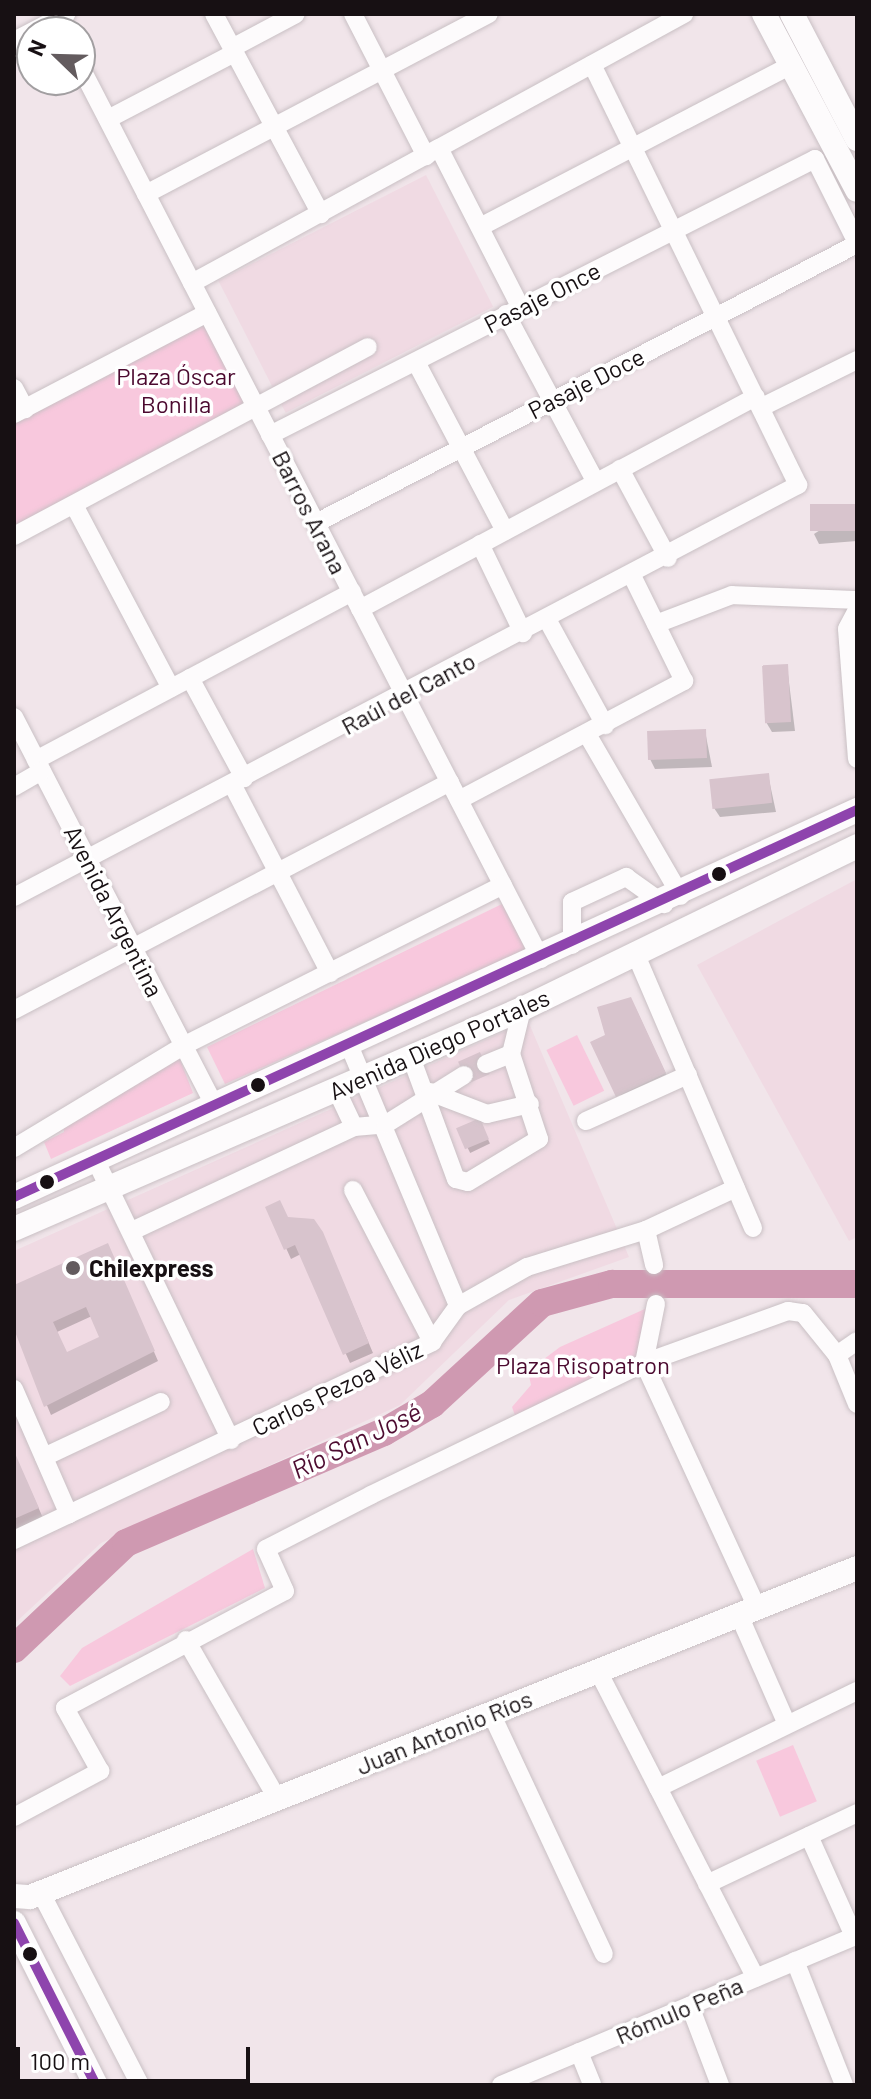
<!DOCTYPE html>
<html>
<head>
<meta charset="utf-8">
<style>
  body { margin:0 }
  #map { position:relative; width:871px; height:2099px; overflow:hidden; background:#f1e5ea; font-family:Barlow,sans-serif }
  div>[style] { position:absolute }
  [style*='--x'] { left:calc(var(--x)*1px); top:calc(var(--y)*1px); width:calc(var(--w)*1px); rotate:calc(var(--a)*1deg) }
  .built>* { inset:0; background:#f0dae3; transform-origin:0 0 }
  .green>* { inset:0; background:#f8c8dd; transform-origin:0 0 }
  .shadow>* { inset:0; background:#0003; transform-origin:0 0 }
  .river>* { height:28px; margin:-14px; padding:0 14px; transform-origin:14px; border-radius:14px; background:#cf99b1 }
  .building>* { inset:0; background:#d8c4cd; transform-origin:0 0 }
  .roads { filter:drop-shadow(0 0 2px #c9c0c4) drop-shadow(0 0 2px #c9c0c4) }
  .minor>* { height:18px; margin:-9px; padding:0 9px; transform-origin:9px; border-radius:9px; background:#fdfbfc }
  .major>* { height:24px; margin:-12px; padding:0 12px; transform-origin:12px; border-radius:12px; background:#fdfbfc }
  .bus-1>* { height:10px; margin:-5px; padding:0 5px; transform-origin:5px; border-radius:5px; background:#8e44ad }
  .dots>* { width:22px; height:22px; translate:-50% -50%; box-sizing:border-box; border:4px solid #fff; border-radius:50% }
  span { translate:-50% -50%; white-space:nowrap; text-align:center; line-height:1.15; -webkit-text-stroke:7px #fff; paint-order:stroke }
  .street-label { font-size:24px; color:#171013 }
  .park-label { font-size:24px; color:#4b092f }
  .poi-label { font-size:24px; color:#171013; font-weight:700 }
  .left { translate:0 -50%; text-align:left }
  .water-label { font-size:26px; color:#4d0b30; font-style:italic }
  .frame { position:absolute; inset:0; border:16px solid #171013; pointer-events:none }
  .north { position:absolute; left:16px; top:16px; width:80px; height:80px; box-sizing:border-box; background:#fff; border:2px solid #a29fa1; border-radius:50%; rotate:293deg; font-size:22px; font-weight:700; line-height:32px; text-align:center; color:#171013 }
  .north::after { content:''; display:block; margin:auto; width:28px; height:36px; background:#635b5e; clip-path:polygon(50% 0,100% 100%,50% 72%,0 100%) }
  .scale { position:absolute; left:16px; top:2047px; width:234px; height:36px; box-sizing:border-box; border:4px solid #171013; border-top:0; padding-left:10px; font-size:24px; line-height:28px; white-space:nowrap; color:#171013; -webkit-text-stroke:6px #fff; paint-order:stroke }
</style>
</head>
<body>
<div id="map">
  <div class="built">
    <i style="left:426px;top:175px;width:148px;height:233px;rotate:63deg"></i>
    <i style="clip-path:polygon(857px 879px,857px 1237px,849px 1241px,697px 965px)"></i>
    <i style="clip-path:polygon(528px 1021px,629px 1257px,509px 1300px,400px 1405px,101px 1543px,14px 1624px,14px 1251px)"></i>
  </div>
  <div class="green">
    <i style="clip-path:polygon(205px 323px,247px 405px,14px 527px,14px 423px)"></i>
    <i style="clip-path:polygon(502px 904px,527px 950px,225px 1084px,207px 1047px)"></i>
    <i style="left:577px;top:1035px;width:62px;height:34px;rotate:64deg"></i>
    <i style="clip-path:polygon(179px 1057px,193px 1093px,51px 1159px,44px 1142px,64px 1132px,63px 1124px)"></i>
    <i style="clip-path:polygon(656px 1304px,644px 1363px,518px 1424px,512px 1407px,531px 1385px,528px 1371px,560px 1347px)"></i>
    <i style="clip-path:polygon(253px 1549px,265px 1588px,70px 1686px,60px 1676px,82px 1648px)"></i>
    <i style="left:793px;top:1745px;width:61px;height:40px;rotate:67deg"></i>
  </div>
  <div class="shadow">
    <i style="clip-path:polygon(857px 506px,857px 541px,819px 544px,814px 534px)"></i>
    <i style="clip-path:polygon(787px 666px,795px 731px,772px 732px,766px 722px)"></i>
    <i style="clip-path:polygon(705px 731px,712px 767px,655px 769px,650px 759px)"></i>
    <i style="clip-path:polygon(768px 775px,776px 812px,720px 817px,714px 808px)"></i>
    <i style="clip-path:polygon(636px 1009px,670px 1083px,623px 1106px,608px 1036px)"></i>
    <i style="left:479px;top:1121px;width:25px;height:22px;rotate:64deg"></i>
    <i style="clip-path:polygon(268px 1208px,327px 1244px,373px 1353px,350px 1363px,301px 1254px,291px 1259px)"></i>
    <i style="clip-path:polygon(evenodd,112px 1255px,158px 1361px,51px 1415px,14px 1327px,14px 1287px,112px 1255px,92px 1316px,102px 1338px,67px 1354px,57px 1332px,92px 1316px)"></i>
    <i style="clip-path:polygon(14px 1453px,43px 1518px,14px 1531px)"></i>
  </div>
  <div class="river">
    <i style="--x:14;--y:1649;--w:154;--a:-43.4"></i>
    <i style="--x:126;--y:1543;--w:281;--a:-23.3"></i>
    <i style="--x:384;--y:1432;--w:56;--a:-30.3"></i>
    <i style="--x:432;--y:1404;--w:149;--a:-42.6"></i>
    <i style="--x:542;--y:1303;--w:73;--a:-15.2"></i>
    <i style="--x:612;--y:1284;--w:245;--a:0"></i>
  </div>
  <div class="building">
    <i style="left:857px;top:504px;width:27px;height:47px;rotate:90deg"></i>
    <i style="left:788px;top:664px;width:58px;height:26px;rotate:87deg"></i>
    <i style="left:706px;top:729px;width:29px;height:59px;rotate:88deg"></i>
    <i style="left:769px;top:773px;width:30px;height:60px;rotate:84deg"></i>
    <i style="clip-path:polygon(631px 997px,666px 1073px,616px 1097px,590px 1042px,605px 1035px,597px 1007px)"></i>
    <i style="left:480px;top:1052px;width:24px;height:24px;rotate:66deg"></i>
    <i style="left:480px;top:1118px;width:23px;height:26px;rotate:67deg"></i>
    <i style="clip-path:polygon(280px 1200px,288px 1217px,314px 1219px,323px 1232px,369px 1343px,343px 1355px,295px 1245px,284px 1250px,265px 1207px)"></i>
    <i style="clip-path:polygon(evenodd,108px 1243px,155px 1351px,44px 1407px,14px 1329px,14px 1285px,108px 1243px,86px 1307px,99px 1337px,67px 1352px,53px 1322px,86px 1307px)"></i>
    <i style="clip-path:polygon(14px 1451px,39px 1508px,14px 1519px)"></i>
  </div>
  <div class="roads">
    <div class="minor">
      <i style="--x:214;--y:14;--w:227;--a:61.9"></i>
      <i style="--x:353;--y:14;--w:160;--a:62.8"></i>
      <i style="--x:14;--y:41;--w:59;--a:-27.4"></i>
      <i style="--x:232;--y:48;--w:72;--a:-28"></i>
      <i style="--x:80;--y:66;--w:1005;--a:62.7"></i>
      <i style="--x:108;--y:119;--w:142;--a:-27.6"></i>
      <i style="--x:439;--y:148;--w:180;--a:62.9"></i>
      <i style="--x:146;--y:194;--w:387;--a:-27.7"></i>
      <i style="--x:480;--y:227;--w:351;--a:-27.5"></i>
      <i style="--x:192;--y:283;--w:561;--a:-28.67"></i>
      <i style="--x:506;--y:314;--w:189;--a:61.9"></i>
      <i style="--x:416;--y:362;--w:191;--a:62.2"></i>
      <i style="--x:14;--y:388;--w:24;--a:62"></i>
      <i style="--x:762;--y:407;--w:106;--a:-26.3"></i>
      <i style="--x:14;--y:414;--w:218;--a:-27.6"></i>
      <i style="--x:270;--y:435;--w:611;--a:-26.86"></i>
      <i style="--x:815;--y:159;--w:94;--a:63.4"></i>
      <i style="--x:620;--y:469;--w:101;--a:61.7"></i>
      <i style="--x:74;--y:505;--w:207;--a:62.1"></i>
      <i style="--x:316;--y:523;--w:609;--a:-27.28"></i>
      <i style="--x:14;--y:536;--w:401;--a:-28.1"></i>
      <i style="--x:480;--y:544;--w:99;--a:64.2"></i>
      <i style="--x:360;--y:609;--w:449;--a:-28.2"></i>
      <i style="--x:857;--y:610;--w:21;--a:118"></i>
      <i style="--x:847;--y:629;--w:130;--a:85.6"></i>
      <i style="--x:548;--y:621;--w:119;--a:61.3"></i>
      <i style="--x:656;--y:624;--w:81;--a:-20.9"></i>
      <i style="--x:732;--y:595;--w:125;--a:2.3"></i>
      <i style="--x:190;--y:678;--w:114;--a:61.6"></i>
      <i style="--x:14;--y:717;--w:437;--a:62.7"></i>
      <i style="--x:587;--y:734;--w:187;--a:59.9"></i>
      <i style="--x:36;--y:760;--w:358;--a:-28"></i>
      <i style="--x:232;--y:784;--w:213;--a:62.6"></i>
      <i style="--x:14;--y:787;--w:32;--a:-30"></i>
      <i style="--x:459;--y:800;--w:255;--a:-27.9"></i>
      <i style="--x:684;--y:681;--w:117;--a:-116.3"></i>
      <i style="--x:14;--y:897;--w:886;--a:-27.72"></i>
      <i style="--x:798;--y:485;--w:468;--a:-116.1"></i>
      <i style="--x:572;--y:945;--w:43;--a:-90"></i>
      <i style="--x:572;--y:902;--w:60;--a:-24.8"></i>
      <i style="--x:626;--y:877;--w:47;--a:35.4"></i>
      <i style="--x:636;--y:955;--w:297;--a:66.8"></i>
      <i style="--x:14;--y:1010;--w:492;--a:-27.6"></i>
      <i style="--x:349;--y:1045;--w:283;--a:67.3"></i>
      <i style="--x:411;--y:1057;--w:130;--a:69.8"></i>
      <i style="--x:456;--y:1179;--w:12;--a:14"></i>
      <i style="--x:468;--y:1182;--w:83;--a:-31.2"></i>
      <i style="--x:539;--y:1139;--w:89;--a:-108.2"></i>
      <i style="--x:486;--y:1064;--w:27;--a:-22"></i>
      <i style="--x:511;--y:1054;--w:46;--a:-76.3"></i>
      <i style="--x:336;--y:1089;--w:42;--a:64.7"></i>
      <i style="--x:430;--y:1092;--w:61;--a:21.1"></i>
      <i style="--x:487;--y:1114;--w:44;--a:-13.1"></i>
      <i style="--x:586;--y:1121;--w:112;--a:-24.3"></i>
      <i style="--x:14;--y:1148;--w:197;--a:-31.1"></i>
      <i style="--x:183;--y:1046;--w:358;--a:-26.7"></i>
      <i style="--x:96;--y:1161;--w:310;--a:64.2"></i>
      <i style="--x:353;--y:1190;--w:171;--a:62.5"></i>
      <i style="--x:646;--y:1230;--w:36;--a:77"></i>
      <i style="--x:132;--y:1231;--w:245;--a:-25.1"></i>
      <i style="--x:354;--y:1127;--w:32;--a:-5"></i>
      <i style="--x:386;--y:1124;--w:92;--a:-32.1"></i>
      <i style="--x:656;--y:1304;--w:60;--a:101.5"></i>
      <i style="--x:644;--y:1363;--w:269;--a:65.2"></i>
      <i style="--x:837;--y:1355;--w:24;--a:-35"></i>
      <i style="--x:14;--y:1389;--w:137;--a:66.4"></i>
      <i style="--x:44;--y:1457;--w:129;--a:-25.2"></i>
      <i style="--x:14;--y:1540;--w:463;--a:-25.3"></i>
      <i style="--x:432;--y:1342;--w:44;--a:-54.2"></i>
      <i style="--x:458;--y:1306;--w:79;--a:-29.5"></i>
      <i style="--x:527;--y:1267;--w:125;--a:-17.3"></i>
      <i style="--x:646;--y:1230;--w:99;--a:-25"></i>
      <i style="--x:739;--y:1615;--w:117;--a:66.3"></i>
      <i style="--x:186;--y:1640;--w:182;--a:60.1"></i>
      <i style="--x:598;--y:1671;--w:345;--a:62.8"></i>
      <i style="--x:491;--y:1713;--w:266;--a:64.9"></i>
      <i style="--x:658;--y:1788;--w:221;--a:-26"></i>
      <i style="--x:14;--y:1817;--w:98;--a:-28.1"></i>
      <i style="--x:100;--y:1771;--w:72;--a:-119.1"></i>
      <i style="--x:65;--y:1708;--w:249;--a:-28"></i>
      <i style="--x:285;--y:1591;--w:46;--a:-114.3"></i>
      <i style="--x:266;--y:1549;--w:118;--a:-27.2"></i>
      <i style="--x:371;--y:1495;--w:303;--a:-25.8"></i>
      <i style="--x:644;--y:1363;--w:153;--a:-19.9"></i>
      <i style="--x:788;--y:1311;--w:15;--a:8"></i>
      <i style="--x:803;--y:1313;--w:54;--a:51"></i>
      <i style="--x:837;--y:1355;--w:53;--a:67.8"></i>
      <i style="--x:809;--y:1836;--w:110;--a:65.8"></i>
      <i style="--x:707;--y:1884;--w:166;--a:-25.3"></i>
      <i style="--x:41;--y:1893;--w:216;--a:62.7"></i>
      <i style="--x:795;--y:1961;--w:133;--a:68.4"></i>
      <i style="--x:690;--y:2006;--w:85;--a:69.2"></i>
      <i style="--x:579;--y:2052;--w:35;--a:68"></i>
      <i style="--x:501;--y:2085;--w:386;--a:-22.8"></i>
    </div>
    <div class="major">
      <i style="--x:764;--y:14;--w:199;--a:62.1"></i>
      <i style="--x:792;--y:14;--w:141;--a:62.5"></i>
      <i style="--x:14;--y:1197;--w:928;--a:-24.66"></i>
      <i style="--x:14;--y:1229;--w:554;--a:-23.42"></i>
      <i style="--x:522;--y:1009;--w:373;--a:-25.9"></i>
      <i style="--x:14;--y:1896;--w:16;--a:4"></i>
      <i style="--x:30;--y:1897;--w:890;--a:-21.69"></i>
      <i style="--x:14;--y:1923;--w:182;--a:63.2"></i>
    </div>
  </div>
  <div class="bus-1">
    <i style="--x:14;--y:1197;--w:928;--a:-24.66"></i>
    <i style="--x:14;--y:1923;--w:182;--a:63.2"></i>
  </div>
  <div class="dots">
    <i style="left:719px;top:874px;background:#171013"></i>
    <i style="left:258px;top:1085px;background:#171013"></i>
    <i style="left:47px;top:1182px;background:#171013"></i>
    <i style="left:73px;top:1268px;background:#635b5e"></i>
    <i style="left:30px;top:1954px;background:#171013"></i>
  </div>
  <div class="street-label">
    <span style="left:542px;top:297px;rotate:-27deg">Pasaje Once</span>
    <span style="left:586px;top:383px;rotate:-27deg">Pasaje Doce</span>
    <span style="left:310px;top:512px;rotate:63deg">Barros Arana</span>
    <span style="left:408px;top:693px;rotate:-28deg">Raúl del Canto</span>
    <span style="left:114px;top:911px;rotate:63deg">Avenida Argentina</span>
    <span style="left:439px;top:1044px;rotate:-24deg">Avenida Diego Portales</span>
    <span style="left:337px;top:1388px;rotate:-26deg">Carlos Pezoa Véliz</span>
    <span style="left:444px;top:1732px;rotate:-22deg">Juan Antonio Ríos</span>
    <span style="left:679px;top:2010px;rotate:-23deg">Rómulo Peña</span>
  </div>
  <div class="park-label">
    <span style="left:176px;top:390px">Plaza Óscar<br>Bonilla</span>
    <span style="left:583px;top:1365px">Plaza Risopatron</span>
  </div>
  <div class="poi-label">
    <span class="left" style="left:89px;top:1268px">Chilexpress</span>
  </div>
  <div class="water-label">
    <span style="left:356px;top:1440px;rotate:-26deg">Río San José</span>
  </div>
  <div class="frame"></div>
  <div class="north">N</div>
  <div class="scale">100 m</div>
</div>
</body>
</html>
